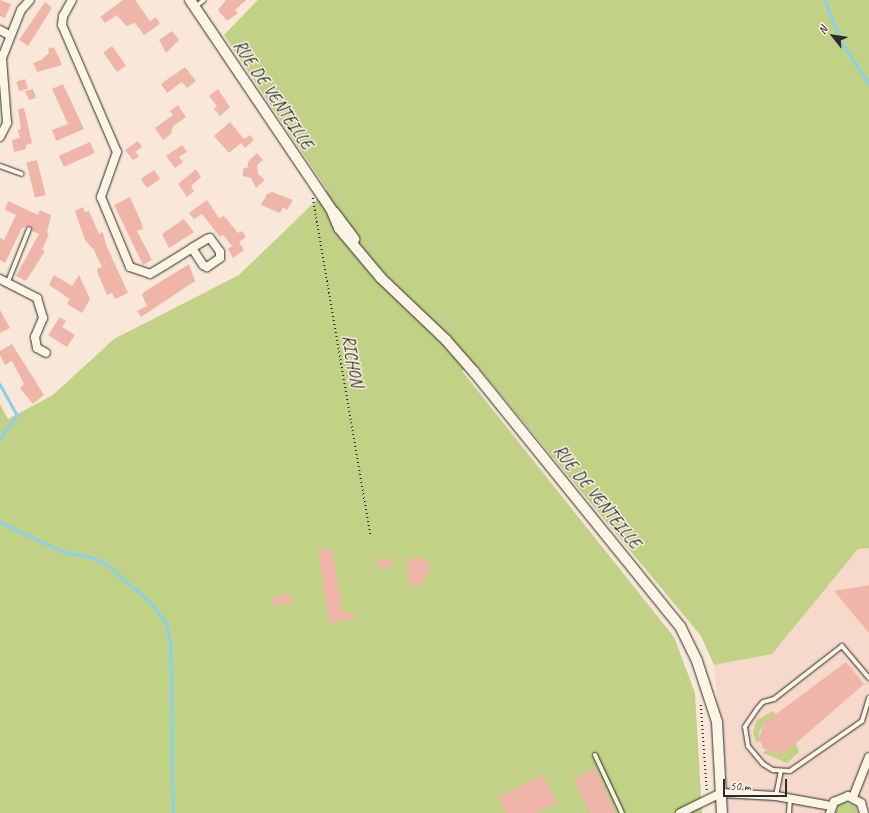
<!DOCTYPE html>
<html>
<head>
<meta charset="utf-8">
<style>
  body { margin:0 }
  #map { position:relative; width:869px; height:813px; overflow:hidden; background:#f9e8d9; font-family:Caveat,sans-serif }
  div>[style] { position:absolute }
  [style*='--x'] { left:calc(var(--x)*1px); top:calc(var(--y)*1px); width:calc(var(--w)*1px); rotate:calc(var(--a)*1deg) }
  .built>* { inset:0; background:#f6d9cb }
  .green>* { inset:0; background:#c1d186 }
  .stream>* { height:2.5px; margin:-1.25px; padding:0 1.25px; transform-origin:1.25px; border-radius:1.25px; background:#89d0ea }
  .building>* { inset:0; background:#efb5a9; transform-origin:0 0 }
  .path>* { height:1.5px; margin-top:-0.75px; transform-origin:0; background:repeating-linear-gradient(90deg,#2b2b2b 0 1px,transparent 0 4px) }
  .roads { filter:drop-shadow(0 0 1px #2b2b2b) drop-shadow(0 0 1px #2b2b2b) }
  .service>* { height:4px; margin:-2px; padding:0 2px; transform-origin:2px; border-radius:2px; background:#fcf5e5 }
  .minor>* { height:8px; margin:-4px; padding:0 4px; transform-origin:4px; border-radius:4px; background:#fcf5e5 }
  .tertiary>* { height:10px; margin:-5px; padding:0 5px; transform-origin:5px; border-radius:5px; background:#fcf5e5 }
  span { translate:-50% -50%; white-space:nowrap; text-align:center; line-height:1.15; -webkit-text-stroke:3px #fcf5e5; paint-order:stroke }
  .street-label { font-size:17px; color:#2b2b2b }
  .north { position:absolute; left:813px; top:16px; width:40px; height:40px; -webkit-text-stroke:3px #fcf5e5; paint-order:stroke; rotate:300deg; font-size:11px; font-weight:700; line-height:16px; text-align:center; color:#2b2b2b }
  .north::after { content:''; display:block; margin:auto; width:14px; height:18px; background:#2b2b2b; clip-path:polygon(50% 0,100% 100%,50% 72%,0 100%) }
  .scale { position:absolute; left:723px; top:779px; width:64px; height:18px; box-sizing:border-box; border:2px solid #2b2b2b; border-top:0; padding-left:5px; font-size:12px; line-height:14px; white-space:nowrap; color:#2b2b2b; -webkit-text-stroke:3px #fcf5e5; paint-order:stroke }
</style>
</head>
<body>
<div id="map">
  <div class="built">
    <i style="clip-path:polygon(869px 548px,869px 813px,728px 813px,714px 665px,772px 654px,858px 549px)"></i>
  </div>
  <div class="green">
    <i style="clip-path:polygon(258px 0,869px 0,869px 548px,858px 549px,772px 654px,714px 665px,701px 636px,477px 366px,462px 371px,674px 637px,695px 693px,702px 813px,0 813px,0 404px,8px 419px,53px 395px,114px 339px,239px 275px,327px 190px,224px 35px)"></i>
    <i style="clip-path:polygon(773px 711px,777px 716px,764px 723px,759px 733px,760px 741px,756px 743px,753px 732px,757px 720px)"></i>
    <i style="clip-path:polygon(795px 741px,799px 752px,787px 763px,763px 753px,766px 750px,782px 753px)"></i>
    <i style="clip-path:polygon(844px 802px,855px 805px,858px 813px,835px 813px,839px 804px)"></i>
  </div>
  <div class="stream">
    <i style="--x:825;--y:0;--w:44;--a:68.7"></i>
    <i style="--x:841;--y:41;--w:51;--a:56.9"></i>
    <i style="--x:0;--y:384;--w:35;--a:61"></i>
    <i style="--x:17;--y:415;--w:29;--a:125"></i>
    <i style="--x:0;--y:522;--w:71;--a:25.1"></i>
    <i style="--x:64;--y:552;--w:28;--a:10"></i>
    <i style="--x:92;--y:557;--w:14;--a:25"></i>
    <i style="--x:105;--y:563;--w:58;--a:40.8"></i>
    <i style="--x:149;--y:601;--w:27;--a:51"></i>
    <i style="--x:166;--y:622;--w:25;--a:78"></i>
    <i style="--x:171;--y:646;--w:167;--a:89.3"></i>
  </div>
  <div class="building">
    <i style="clip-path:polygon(0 0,11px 4px,5px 18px,0 16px)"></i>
    <i style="clip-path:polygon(123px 0,135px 0,150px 21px,156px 17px,160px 24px,144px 35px,135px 23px,126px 26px,117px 15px,105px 23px,100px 17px)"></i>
    <i style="clip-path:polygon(226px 0,246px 0,235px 10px,238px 13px,227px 21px,218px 10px)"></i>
    <i style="clip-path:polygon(45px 2px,52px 8px,28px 46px,19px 40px)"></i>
    <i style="clip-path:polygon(172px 31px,179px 40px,166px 53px,159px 40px)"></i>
    <i style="left:112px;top:46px;width:24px;height:11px;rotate:54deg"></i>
    <i style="clip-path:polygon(54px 47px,62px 65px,37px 72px,33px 63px,41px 60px,49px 53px,48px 49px)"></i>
    <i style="clip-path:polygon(185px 67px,196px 81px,187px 88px,182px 82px,167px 93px,161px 84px)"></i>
    <i style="left:25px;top:79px;width:10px;height:9px;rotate:73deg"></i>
    <i style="clip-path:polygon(63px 84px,84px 129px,56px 141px,52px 130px,68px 124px,52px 89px)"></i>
    <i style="clip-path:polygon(33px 89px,36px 98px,29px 100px,25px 91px)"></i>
    <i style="clip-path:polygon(218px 89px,230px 107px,220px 116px,214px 109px,217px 106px,209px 96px)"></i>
    <i style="clip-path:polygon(178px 105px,186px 117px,173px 126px,171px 134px,163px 140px,155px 128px,173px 115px,170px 111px)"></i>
    <i style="clip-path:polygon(24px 108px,32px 143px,26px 145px,26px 149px,14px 152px,12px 140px,20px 138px,18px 130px,21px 129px,18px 109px)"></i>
    <i style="clip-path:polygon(230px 122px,244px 139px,250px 135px,254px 140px,245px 148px,241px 143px,229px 153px,214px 136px)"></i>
    <i style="clip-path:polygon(138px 141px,142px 147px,135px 152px,139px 156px,133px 160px,125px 150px)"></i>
    <i style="left:90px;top:142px;width:12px;height:34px;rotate:66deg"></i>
    <i style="clip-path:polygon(182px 145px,187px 152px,179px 157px,183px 162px,175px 168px,166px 156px)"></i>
    <i style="clip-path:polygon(257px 153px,263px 160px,257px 165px,258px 174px,265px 180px,256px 188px,251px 178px,243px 176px,243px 169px,248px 167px,248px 162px)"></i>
    <i style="left:37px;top:160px;width:36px;height:11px;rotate:76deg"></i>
    <i style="clip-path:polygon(196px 169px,201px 177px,191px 186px,194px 191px,187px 197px,178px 184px)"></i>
    <i style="left:154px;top:170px;width:11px;height:16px;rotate:56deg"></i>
    <i style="clip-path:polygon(272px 192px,293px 200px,287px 210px,283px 207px,280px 213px,261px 205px,267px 194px)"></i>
    <i style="clip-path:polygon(130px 197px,142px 224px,143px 229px,137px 231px,152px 260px,143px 265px,114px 205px)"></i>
    <i style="clip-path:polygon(207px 200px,219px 218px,224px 216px,238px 233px,242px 231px,246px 237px,239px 242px,244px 250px,233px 258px,228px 249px,232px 246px,223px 235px,220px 237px,202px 214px,194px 219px,189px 213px)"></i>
    <i style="clip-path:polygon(8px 201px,38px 215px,40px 210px,51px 215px,47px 233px,49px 234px,42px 250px,45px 251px,26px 281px,16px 276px,39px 234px,32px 231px,30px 226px,22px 228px,5px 263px,0 260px,0 238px,4px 240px,16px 215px,5px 210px)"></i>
    <i style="clip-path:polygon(83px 207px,85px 212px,89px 211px,99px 234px,103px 232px,106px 245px,128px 293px,115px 299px,112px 293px,107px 295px,98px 274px,97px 269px,102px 267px,94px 250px,85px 240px,75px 211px)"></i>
    <i style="clip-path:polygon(184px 219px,194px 232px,169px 248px,162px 234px)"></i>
    <i style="clip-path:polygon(189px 264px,195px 281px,141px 317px,137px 311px,147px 306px,142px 295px,144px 292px)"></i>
    <i style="clip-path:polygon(54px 275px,72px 286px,79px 275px,90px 299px,82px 313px,67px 304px,70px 299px,49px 285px)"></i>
    <i style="clip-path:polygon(0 310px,10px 328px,0 333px)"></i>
    <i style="clip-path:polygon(60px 317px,66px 321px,62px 327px,75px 335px,67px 347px,48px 335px)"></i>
    <i style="clip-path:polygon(12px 344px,44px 395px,33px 404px,20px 388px,24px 384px,12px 361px,5px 365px,0 355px,0 351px)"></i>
    <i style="clip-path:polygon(332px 549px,343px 614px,354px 612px,355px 618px,329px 623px,318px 551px)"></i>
    <i style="clip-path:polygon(423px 557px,424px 560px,428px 560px,430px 574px,422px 575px,424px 584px,410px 586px,406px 560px)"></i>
    <i style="clip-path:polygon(391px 558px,392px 566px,379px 569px,377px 560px)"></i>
    <i style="clip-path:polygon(869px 585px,869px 633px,834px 591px)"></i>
    <i style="left:290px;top:593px;width:9px;height:19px;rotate:77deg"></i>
    <i style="clip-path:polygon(846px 662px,864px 684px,787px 751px,777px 754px,763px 748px,759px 738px,764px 723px)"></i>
    <i style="clip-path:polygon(595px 768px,616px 813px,590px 813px,574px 779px)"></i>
    <i style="clip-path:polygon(543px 775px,557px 803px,536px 813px,506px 813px,498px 797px)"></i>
  </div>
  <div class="path">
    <i style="--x:313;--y:198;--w:344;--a:80.3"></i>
    <i style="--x:701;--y:705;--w:86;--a:86"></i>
  </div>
  <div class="roads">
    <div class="service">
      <i style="--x:195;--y:7;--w:11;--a:-38"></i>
      <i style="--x:0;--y:166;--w:23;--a:20"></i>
      <i style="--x:7;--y:284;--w:59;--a:-68.2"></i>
      <i style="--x:869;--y:678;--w:42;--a:-130.2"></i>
      <i style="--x:842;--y:646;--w:86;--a:142.1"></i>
      <i style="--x:774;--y:699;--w:11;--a:165"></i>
      <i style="--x:763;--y:702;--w:9;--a:131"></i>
      <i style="--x:757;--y:709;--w:22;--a:124"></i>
      <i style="--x:745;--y:727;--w:19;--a:81"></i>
      <i style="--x:748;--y:746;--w:23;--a:50"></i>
      <i style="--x:763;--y:764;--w:12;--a:31"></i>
      <i style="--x:773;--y:770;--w:17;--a:3"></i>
      <i style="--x:790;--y:771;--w:88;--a:-34.8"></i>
      <i style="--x:862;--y:721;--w:24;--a:-73"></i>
      <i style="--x:595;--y:755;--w:64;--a:65"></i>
      <i style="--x:776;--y:796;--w:25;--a:-79"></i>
      <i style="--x:789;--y:813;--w:14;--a:-86"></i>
    </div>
    <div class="minor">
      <i style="--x:72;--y:0;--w:18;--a:119"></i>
      <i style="--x:63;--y:16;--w:9;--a:96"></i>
      <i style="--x:62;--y:25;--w:138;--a:66.6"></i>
      <i style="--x:117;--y:152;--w:48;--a:109.6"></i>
      <i style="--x:101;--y:197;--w:76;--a:67.5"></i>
      <i style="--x:130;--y:267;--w:21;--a:19"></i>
      <i style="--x:150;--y:274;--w:17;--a:-31"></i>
      <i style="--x:165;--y:265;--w:32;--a:-32"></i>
      <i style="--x:192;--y:248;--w:17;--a:-31"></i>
      <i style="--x:207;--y:239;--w:3;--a:-18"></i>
      <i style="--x:210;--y:238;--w:17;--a:54"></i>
      <i style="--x:220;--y:252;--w:6;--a:90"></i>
      <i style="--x:220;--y:258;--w:16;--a:145"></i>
      <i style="--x:207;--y:267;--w:4;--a:-153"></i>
      <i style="--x:203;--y:265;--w:20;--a:-123"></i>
      <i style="--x:0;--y:30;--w:10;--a:29"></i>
      <i style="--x:0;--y:137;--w:16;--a:-63"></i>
      <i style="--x:7;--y:123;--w:65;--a:-94.4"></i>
      <i style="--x:2;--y:58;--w:52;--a:-68.4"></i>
      <i style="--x:21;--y:10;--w:13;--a:-48"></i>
      <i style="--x:0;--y:279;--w:42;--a:27.2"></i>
      <i style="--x:37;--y:298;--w:21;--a:73"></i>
      <i style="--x:43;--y:318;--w:21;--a:113"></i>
      <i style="--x:35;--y:337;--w:11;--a:80"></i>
      <i style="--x:37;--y:348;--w:10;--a:29"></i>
      <i style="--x:853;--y:797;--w:43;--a:-68.2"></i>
      <i style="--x:680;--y:813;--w:46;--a:-26"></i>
      <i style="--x:721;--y:793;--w:55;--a:3.1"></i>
      <i style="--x:776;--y:796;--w:56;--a:10.3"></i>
      <i style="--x:830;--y:813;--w:12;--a:-70"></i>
      <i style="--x:834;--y:802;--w:15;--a:-23"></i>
      <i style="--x:848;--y:796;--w:15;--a:28"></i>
      <i style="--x:861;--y:803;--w:10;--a:73"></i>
    </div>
    <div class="tertiary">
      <i style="--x:190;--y:0;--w:252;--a:56"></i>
      <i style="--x:331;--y:209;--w:21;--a:67"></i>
      <i style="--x:339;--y:228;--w:65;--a:50"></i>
      <i style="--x:381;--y:278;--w:90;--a:43.6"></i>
      <i style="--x:446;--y:340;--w:43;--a:48.8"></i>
      <i style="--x:474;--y:372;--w:327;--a:51"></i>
      <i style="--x:680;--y:626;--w:39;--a:64"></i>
      <i style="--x:697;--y:661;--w:64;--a:71.8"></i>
      <i style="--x:717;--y:722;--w:91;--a:86.9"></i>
      <i style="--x:334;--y:212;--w:34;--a:53"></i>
    </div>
  </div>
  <div class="street-label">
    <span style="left:273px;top:95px;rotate:56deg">RUE DE VENTEILLE</span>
    <span style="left:352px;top:361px;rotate:80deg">RICHON</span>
    <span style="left:597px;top:497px;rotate:51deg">RUE DE VENTEILLE</span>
  </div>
  <div class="north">N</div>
  <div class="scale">50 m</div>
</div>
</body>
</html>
